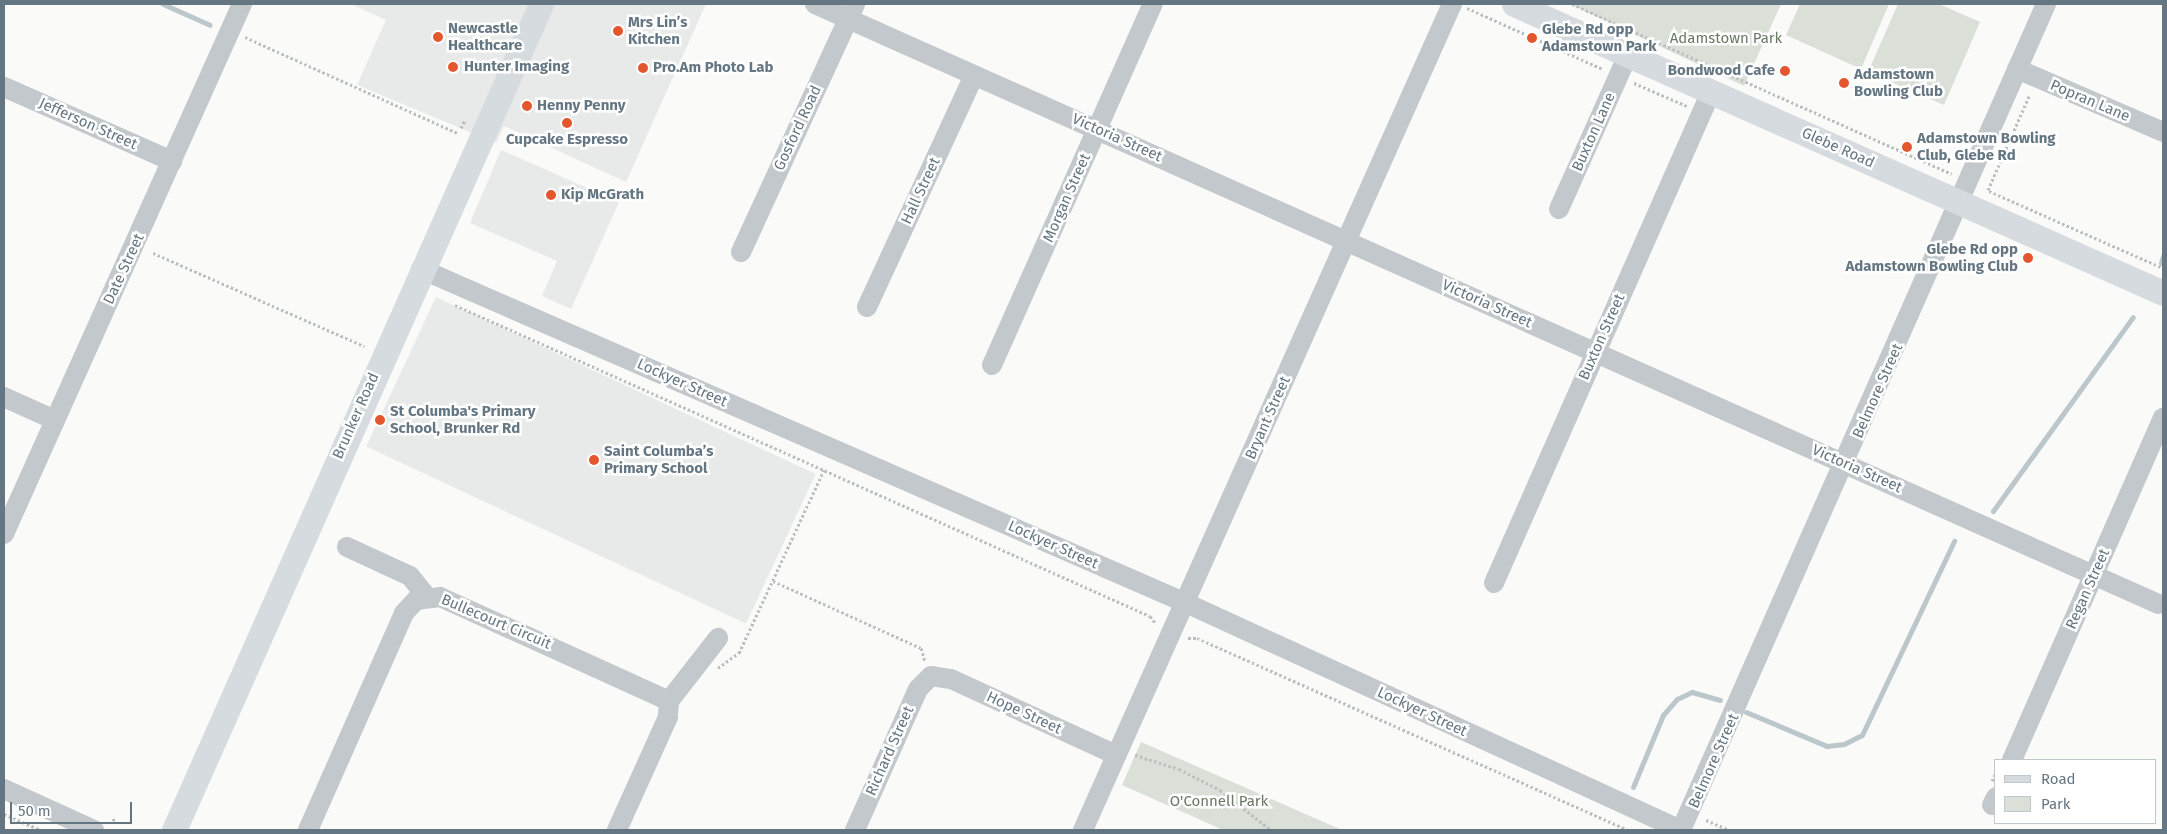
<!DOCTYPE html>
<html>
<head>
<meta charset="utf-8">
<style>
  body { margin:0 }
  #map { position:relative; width:2167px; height:834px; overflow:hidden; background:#fafaf8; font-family:"Fira Sans",sans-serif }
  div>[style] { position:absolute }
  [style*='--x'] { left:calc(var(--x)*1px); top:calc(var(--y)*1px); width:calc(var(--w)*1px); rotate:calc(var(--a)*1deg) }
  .built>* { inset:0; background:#e8e9e9; transform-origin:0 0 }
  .green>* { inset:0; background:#dadfd7 }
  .stream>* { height:5px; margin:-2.5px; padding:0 2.5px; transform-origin:2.5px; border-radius:2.5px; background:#bbc7cb }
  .path>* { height:3px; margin-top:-1.5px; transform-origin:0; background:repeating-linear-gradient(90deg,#bbbfc2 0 2.5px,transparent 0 5px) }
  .minor>* { height:20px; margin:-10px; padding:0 10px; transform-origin:10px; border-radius:10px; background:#c3c8cc }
  .major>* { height:25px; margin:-12.5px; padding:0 12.5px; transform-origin:12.5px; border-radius:12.5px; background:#d6dbdf }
  .dots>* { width:14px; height:14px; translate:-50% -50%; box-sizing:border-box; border:2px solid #fff; border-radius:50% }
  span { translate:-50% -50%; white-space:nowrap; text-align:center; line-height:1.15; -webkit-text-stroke:5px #fff; paint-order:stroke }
  .poi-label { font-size:15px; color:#657683; font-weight:700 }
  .left { translate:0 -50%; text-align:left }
  .right { translate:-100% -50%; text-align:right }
  .park-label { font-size:15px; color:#687a64 }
  .street-label { font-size:15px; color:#657683 }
  .frame { position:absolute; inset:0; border:5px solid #657683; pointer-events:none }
  .legend { position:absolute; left:1994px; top:759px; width:162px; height:65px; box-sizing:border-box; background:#fff; border:1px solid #c1c8cd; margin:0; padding:6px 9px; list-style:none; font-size:15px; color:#657683 }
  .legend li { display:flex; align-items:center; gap:10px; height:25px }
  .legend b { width:25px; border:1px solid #c1c8cd }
  .scale { position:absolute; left:10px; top:802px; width:122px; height:22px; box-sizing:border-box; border:2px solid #657683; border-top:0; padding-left:6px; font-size:15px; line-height:18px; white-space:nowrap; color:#657683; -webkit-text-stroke:4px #fff; paint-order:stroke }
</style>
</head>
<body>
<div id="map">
  <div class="built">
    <i style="clip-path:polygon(351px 4px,706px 4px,626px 182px,504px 126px,496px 143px,357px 85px,386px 20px)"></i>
    <i style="clip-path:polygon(501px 150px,619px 202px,571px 309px,542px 296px,557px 261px,470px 223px)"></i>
    <i style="left:436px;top:297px;width:419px;height:165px;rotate:25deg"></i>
  </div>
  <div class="green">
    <i style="clip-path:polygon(1570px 4px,1781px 4px,1744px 86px)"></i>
    <i style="clip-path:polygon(1800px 4px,1889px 4px,1861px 69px,1786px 35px)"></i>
    <i style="clip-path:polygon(1898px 4px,1939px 4px,1980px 22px,1944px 105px,1868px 72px)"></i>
    <i style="clip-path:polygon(1141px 742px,1342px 830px,1223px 830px,1122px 785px)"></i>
  </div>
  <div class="stream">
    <i style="--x:163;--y:4;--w:51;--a:24.1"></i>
    <i style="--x:2161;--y:263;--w:7;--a:-74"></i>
    <i style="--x:1993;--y:511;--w:239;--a:-54.2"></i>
    <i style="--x:1746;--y:712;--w:88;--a:22.8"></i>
    <i style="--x:1827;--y:746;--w:17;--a:-7"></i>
    <i style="--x:1844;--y:744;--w:20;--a:-27"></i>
    <i style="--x:1862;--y:735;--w:215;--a:-64.6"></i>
    <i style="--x:1633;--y:787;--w:78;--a:-67.4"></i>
    <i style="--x:1663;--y:715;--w:21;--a:-49"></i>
    <i style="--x:1677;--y:699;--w:17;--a:-25"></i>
    <i style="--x:1692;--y:692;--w:29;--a:16"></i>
  </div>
  <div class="path">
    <i style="--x:1572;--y:4;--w:416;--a:24.1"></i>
    <i style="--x:1467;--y:8;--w:149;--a:24.2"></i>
    <i style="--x:245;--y:37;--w:234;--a:24.3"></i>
    <i style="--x:1634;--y:83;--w:58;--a:23.5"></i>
    <i style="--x:461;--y:128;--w:9;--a:-63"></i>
    <i style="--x:1988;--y:190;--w:105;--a:-66.4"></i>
    <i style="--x:1989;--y:191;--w:190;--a:23.9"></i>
    <i style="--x:153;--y:253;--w:231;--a:23.8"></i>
    <i style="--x:455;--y:305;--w:761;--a:24.11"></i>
    <i style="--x:1150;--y:616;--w:10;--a:53"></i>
    <i style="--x:773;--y:581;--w:162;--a:24.4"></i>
    <i style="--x:921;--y:648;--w:14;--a:73"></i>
    <i style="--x:1188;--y:638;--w:9;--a:0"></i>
    <i style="--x:1197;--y:638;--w:473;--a:24"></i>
    <i style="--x:718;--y:668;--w:26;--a:-36"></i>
    <i style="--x:739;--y:653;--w:202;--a:-65.1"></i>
    <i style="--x:1135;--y:755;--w:46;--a:17.7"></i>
    <i style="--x:1179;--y:769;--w:46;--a:27.1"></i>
    <i style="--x:1220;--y:790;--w:65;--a:38.1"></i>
    <i style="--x:1992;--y:781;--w:10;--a:-66"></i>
    <i style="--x:4;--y:814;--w:40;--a:23.4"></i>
    <i style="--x:1706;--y:820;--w:25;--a:23"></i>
    <i style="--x:113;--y:821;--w:5;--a:-68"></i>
  </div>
  <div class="minor">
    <i style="--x:815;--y:4;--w:1471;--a:24.07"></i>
    <i style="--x:2017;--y:69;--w:159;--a:23.3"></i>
    <i style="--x:4;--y:87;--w:184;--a:23.8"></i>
    <i style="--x:1559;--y:209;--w:169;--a:-65.9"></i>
    <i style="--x:741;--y:252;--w:273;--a:-65.3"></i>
    <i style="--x:421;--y:269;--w:835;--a:23.59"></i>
    <i style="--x:1186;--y:603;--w:545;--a:24.64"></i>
    <i style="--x:867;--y:307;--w:255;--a:-65.2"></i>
    <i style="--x:992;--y:365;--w:395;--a:-66"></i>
    <i style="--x:4;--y:397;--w:56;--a:24.3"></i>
    <i style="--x:4;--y:534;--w:581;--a:-65.82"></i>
    <i style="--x:347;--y:547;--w:69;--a:24.7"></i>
    <i style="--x:410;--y:576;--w:27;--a:51"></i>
    <i style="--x:1494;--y:583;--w:537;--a:-66.16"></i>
    <i style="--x:669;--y:701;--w:80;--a:-52.1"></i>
    <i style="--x:2012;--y:760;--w:374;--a:-66.2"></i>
    <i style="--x:4;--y:789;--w:99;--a:24.5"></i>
    <i style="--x:1992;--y:805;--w:9;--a:-63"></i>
    <i style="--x:308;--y:830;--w:237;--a:-66.1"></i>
    <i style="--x:404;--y:613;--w:18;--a:-47"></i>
    <i style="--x:416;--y:600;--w:24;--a:-7"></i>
    <i style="--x:440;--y:597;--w:252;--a:24.4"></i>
    <i style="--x:669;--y:701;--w:16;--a:94"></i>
    <i style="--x:668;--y:717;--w:124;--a:114.3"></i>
    <i style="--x:855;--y:830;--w:154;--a:-65.9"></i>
    <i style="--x:918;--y:689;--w:18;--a:-45"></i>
    <i style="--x:931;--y:676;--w:20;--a:9"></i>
    <i style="--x:951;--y:679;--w:182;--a:24.7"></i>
    <i style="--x:1083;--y:830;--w:905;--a:-65.93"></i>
    <i style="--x:1681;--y:830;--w:903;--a:-66.16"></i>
  </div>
  <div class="major">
    <i style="--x:1514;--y:4;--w:710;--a:24"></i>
    <i style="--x:174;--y:830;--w:904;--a:-66.04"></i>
  </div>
  <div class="dots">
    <i style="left:618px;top:31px;background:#e4572e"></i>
    <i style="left:438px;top:37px;background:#e4572e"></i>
    <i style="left:1532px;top:38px;background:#e4572e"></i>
    <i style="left:453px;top:67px;background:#e4572e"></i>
    <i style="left:643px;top:68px;background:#e4572e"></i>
    <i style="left:1785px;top:71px;background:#e4572e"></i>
    <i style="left:1844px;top:83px;background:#e4572e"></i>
    <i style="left:527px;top:106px;background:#e4572e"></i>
    <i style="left:567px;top:123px;background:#e4572e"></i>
    <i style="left:1907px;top:147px;background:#e4572e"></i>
    <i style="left:551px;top:195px;background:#e4572e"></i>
    <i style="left:2028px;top:258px;background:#e4572e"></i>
    <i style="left:380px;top:420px;background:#e4572e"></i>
    <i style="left:594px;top:460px;background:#e4572e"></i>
  </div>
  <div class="poi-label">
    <span class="left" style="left:628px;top:31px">Mrs Lin’s<br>Kitchen</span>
    <span class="left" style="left:448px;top:37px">Newcastle<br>Healthcare</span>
    <span class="left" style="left:1542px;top:38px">Glebe Rd opp<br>Adamstown Park</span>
    <span class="left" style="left:464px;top:67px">Hunter Imaging</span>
    <span class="left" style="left:653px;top:68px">Pro.Am Photo Lab</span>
    <span class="right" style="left:1775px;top:71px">Bondwood Cafe</span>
    <span class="left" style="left:1854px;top:83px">Adamstown<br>Bowling Club</span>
    <span class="left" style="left:537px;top:106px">Henny Penny</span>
    <span class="left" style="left:1917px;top:147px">Adamstown Bowling<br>Club, Glebe Rd</span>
    <span style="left:567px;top:140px">Cupcake Espresso</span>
    <span class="left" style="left:561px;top:195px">Kip McGrath</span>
    <span class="right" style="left:2018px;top:258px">Glebe Rd opp<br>Adamstown Bowling Club</span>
    <span class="left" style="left:390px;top:420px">St Columba's Primary<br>School, Brunker Rd</span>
    <span class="left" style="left:604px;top:460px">Saint Columba’s<br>Primary School</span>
  </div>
  <div class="park-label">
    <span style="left:1726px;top:39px">Adamstown Park</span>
    <span style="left:1219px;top:802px">O'Connell Park</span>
  </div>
  <div class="street-label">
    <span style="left:2090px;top:101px;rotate:23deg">Popran Lane</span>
    <span style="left:88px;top:124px;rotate:24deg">Jefferson Street</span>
    <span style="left:798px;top:128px;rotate:-65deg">Gosford Road</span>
    <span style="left:1594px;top:132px;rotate:-66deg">Buxton Lane</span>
    <span style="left:1117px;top:138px;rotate:24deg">Victoria Street</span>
    <span style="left:1838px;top:148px;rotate:24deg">Glebe Road</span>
    <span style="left:921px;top:191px;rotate:-65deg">Hall Street</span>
    <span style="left:1067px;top:198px;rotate:-66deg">Morgan Street</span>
    <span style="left:124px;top:269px;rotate:-65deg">Date Street</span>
    <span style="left:1487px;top:304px;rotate:24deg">Victoria Street</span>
    <span style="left:1602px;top:337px;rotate:-66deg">Buxton Street</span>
    <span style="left:682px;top:383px;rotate:24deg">Lockyer Street</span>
    <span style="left:1878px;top:391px;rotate:-66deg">Belmore Street</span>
    <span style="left:356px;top:416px;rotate:-66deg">Brunker Road</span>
    <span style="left:1268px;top:418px;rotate:-66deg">Bryant Street</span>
    <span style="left:1857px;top:469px;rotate:24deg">Victoria Street</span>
    <span style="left:1053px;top:545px;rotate:24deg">Lockyer Street</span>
    <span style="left:2088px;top:589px;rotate:-66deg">Regan Street</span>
    <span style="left:496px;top:622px;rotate:23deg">Bullecourt Circuit</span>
    <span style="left:1422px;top:712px;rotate:25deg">Lockyer Street</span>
    <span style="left:1024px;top:713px;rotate:25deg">Hope Street</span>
    <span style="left:890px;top:751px;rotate:-66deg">Richard Street</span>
    <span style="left:1714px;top:761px;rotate:-66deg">Belmore Street</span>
  </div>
  <div class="frame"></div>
  <ul class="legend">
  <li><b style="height:6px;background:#d6dbdf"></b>Road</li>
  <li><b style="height:14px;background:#dadfd7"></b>Park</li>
  </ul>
  <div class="scale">50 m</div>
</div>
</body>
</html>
